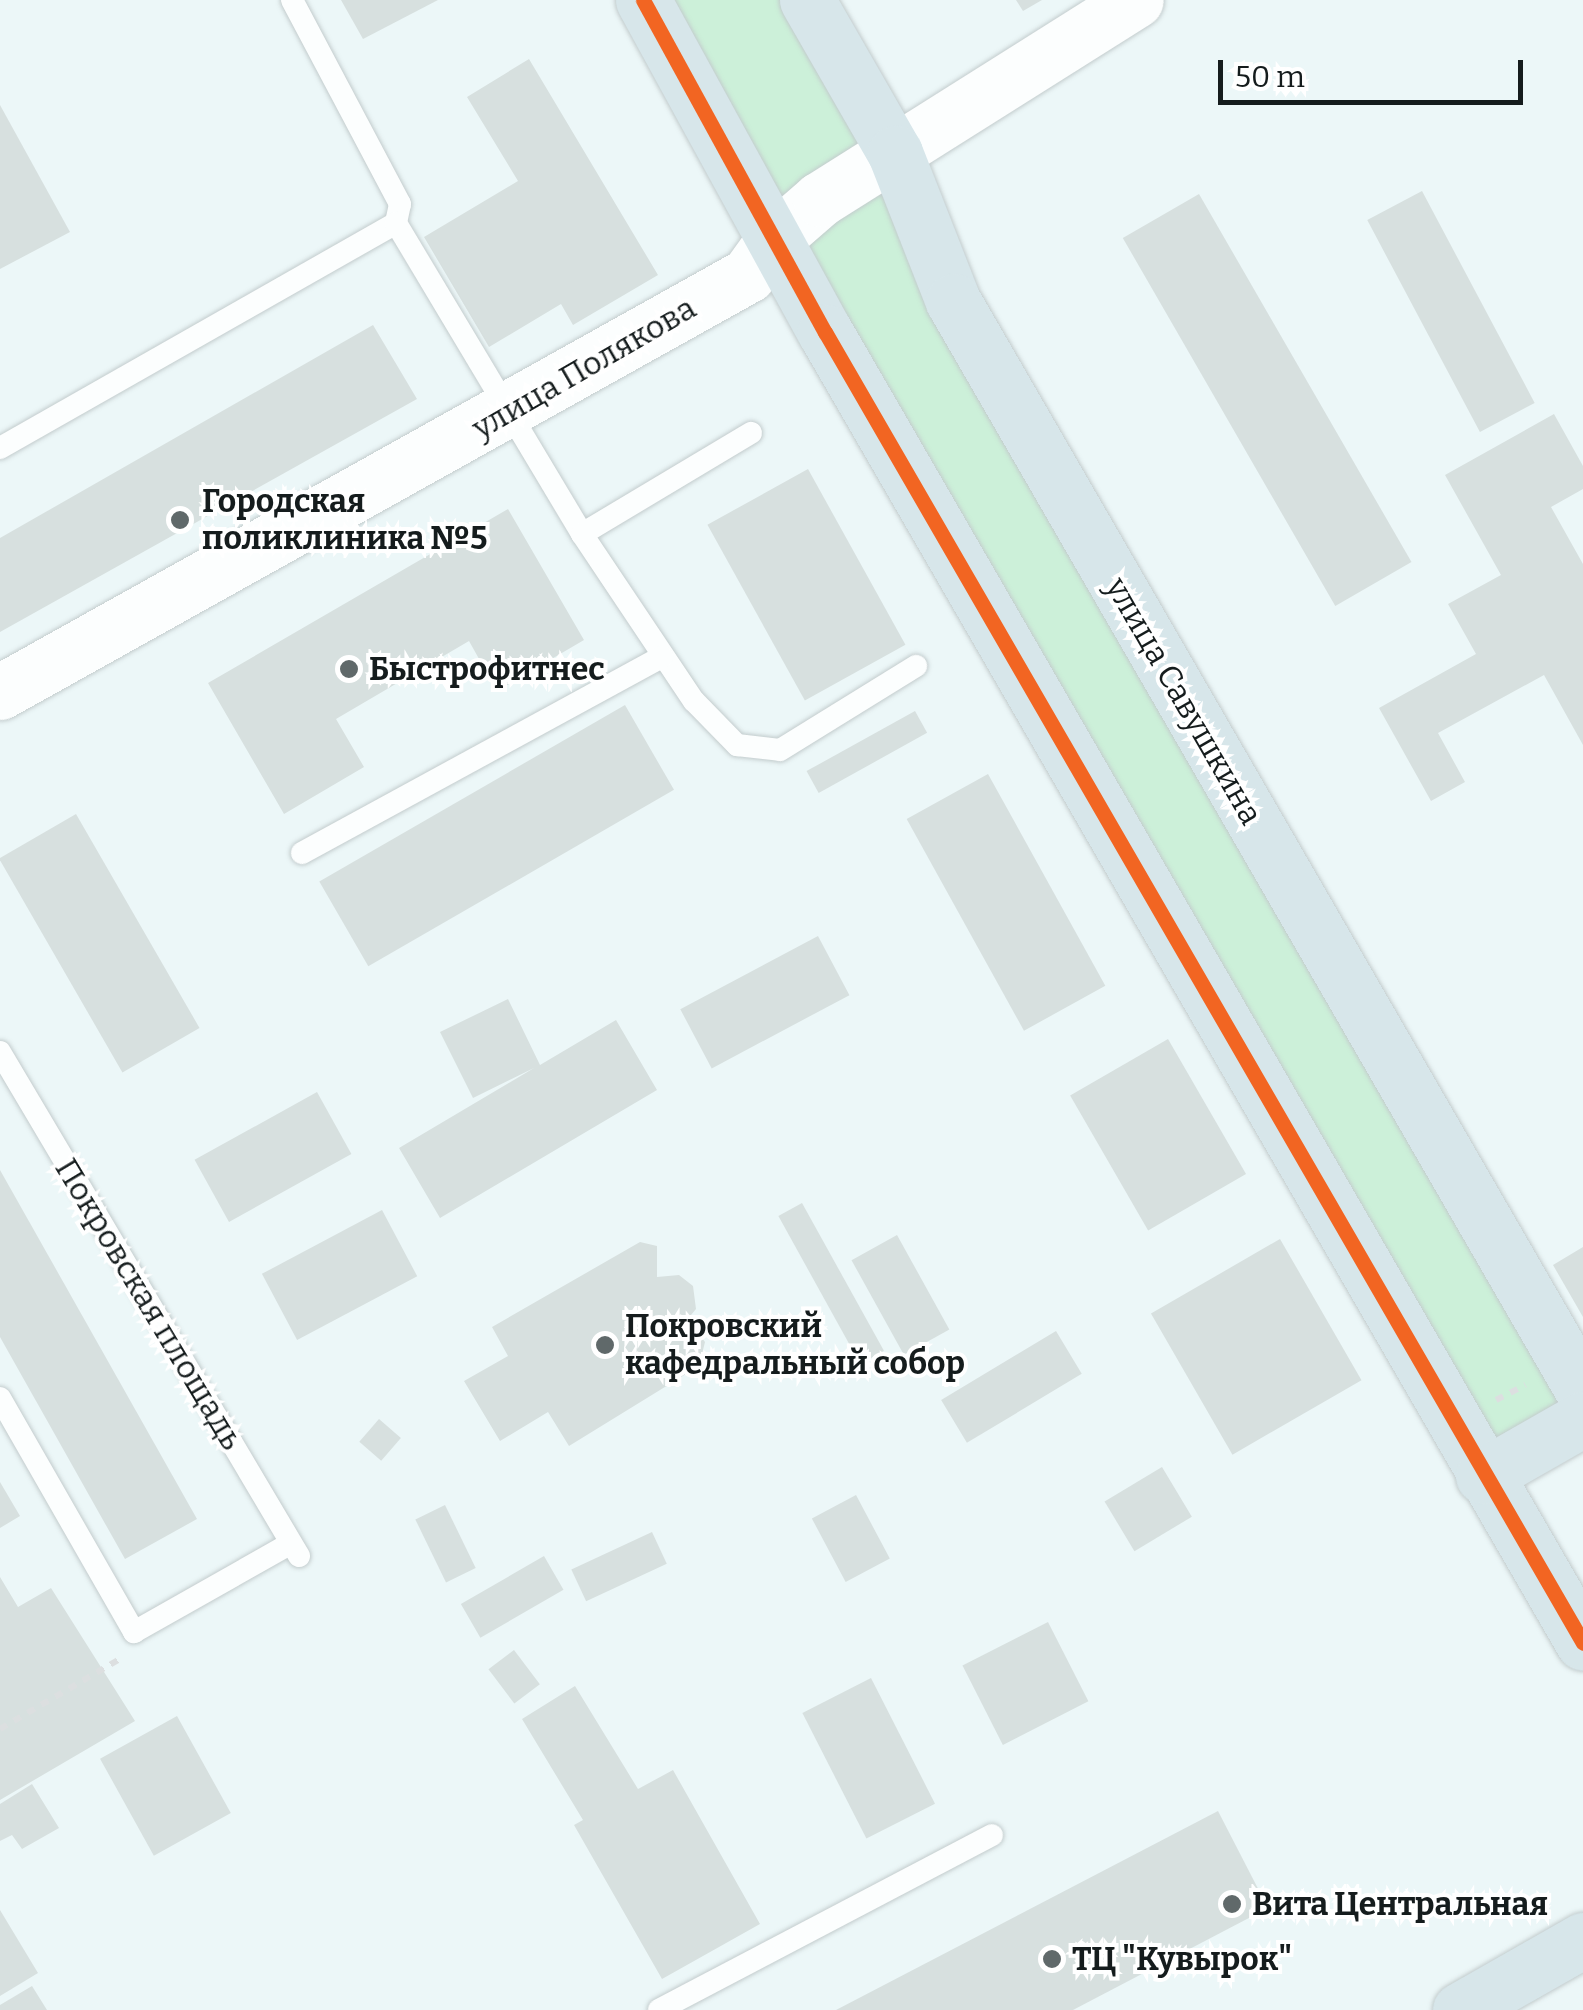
<!DOCTYPE html>
<html>
<head>
<meta charset="utf-8">
<style>
  body { margin:0 }
  #map { position:relative; width:1583px; height:2010px; overflow:hidden; background:#ecf7f8; font-family:Bitter,serif }
  div>[style] { position:absolute }
  [style*='--x'] { left:calc(var(--x)*1px); top:calc(var(--y)*1px); width:calc(var(--w)*1px); rotate:calc(var(--a)*1deg) }
  .green>* { inset:0; background:#ccf0d9 }
  .building>* { inset:0; background:#d7e0df; transform-origin:0 0 }
  .path>* { height:6px; margin-top:-3px; transform-origin:0; background:repeating-linear-gradient(90deg,#dcdfe0 0 8px,transparent 0 16px) }
  .roads { filter:drop-shadow(0 0 2px #c3cccd) drop-shadow(0 0 2px #c3cccd) }
  .service>* { height:22px; margin:-11px; padding:0 11px; transform-origin:11px; border-radius:11px; background:#fcfefe }
  .tertiary>* { height:55px; margin:-27.5px; padding:0 27.5px; transform-origin:27.5px; border-radius:27.5px; background:#fcfefe }
  .trunk>* { height:55px; margin:-27.5px; padding:0 27.5px; transform-origin:27.5px; border-radius:27.5px; background:#d7e6ea }
  .bus-1>* { height:15px; margin:-7.5px; padding:0 7.5px; transform-origin:7.5px; border-radius:7.5px; background:#f26522 }
  .dots>* { width:28px; height:28px; translate:-50% -50%; box-sizing:border-box; border:5px solid #fff; border-radius:50% }
  span { translate:-50% -50%; white-space:nowrap; text-align:center; line-height:1.15; -webkit-text-stroke:8px #fff; paint-order:stroke }
  .street-label { font-size:32px; color:#151c1d }
  .poi-label { font-size:32px; color:#151c1d; font-weight:700 }
  .left { translate:0 -50%; text-align:left }
  .scale { position:absolute; left:1218px; top:60px; width:305px; height:45px; box-sizing:border-box; border:5px solid #151c1d; border-top:0; padding-left:12px; font-size:30px; line-height:35px; white-space:nowrap; color:#151c1d; -webkit-text-stroke:8px #fff; paint-order:stroke }
</style>
</head>
<body>
<div id="map">
  <div class="green">
    <i style="clip-path:polygon(643px 0,807px 0,1578px 1382px,1483px 1476px)"></i>
  </div>
  <div class="building">
    <i style="clip-path:polygon(341px 0,438px 0,363px 39px)"></i>
    <i style="clip-path:polygon(1016px 0,1042px 0,1023px 11px)"></i>
    <i style="clip-path:polygon(529px 59px,658px 275px,573px 325px,561px 304px,489px 347px,424px 237px,518px 181px,467px 97px)"></i>
    <i style="clip-path:polygon(0 105px,70px 232px,0 269px)"></i>
    <i style="left:1422px;top:191px;width:240px;height:62px;rotate:62deg"></i>
    <i style="left:1199px;top:194px;width:425px;height:88px;rotate:60deg"></i>
    <i style="clip-path:polygon(373px 325px,417px 399px,0 632px,0 538px)"></i>
    <i style="clip-path:polygon(1554px 414px,1583px 466px,1583px 489px,1551px 507px,1583px 564px,1583px 745px,1544px 675px,1438px 733px,1465px 782px,1431px 801px,1379px 708px,1476px 654px,1448px 604px,1501px 575px,1445px 475px)"></i>
    <i style="left:808px;top:469px;width:201px;height:115px;rotate:61deg"></i>
    <i style="clip-path:polygon(508px 509px,584px 640px,497px 691px,469px 641px,336px 719px,364px 767px,284px 814px,208px 683px)"></i>
    <i style="left:625px;top:705px;width:98px;height:353px;rotate:60deg"></i>
    <i style="left:915px;top:711px;width:25px;height:124px;rotate:61deg"></i>
    <i style="left:988px;top:774px;width:242px;height:93px;rotate:61deg"></i>
    <i style="left:76px;top:814px;width:247px;height:89px;rotate:60deg"></i>
    <i style="left:818px;top:936px;width:67px;height:156px;rotate:62deg"></i>
    <i style="clip-path:polygon(508px 999px,540px 1065px,616px 1020px,657px 1090px,440px 1218px,399px 1148px,534px 1068px,473px 1098px,440px 1032px)"></i>
    <i style="left:1168px;top:1039px;width:156px;height:113px;rotate:60deg"></i>
    <i style="left:317px;top:1092px;width:71px;height:140px;rotate:61deg"></i>
    <i style="clip-path:polygon(0 1170px,197px 1519px,125px 1559px,0 1337px)"></i>
    <i style="left:802px;top:1203px;width:169px;height:27px;rotate:61deg"></i>
    <i style="left:382px;top:1210px;width:75px;height:136px;rotate:62deg"></i>
    <i style="left:897px;top:1235px;width:108px;height:52px;rotate:61deg"></i>
    <i style="left:1280px;top:1239px;width:163px;height:149px;rotate:60deg"></i>
    <i style="clip-path:polygon(640px 1242px,657px 1246px,657px 1277px,679px 1275px,693px 1286px,696px 1309px,681px 1327px,696px 1330px,705px 1342px,699px 1366px,569px 1446px,548px 1412px,500px 1441px,464px 1381px,508px 1356px,492px 1327px)"></i>
    <i style="clip-path:polygon(1583px 1247px,1583px 1317px,1553px 1265px)"></i>
    <i style="left:1056px;top:1331px;width:50px;height:134px;rotate:59deg"></i>
    <i style="left:379px;top:1419px;width:29px;height:30px;rotate:41deg"></i>
    <i style="left:1162px;top:1467px;width:58px;height:67px;rotate:59deg"></i>
    <i style="clip-path:polygon(0 1482px,20px 1516px,0 1528px)"></i>
    <i style="left:856px;top:1495px;width:72px;height:50px;rotate:62deg"></i>
    <i style="left:445px;top:1505px;width:70px;height:33px;rotate:64deg"></i>
    <i style="left:652px;top:1532px;width:35px;height:89px;rotate:65deg"></i>
    <i style="left:544px;top:1556px;width:39px;height:96px;rotate:60deg"></i>
    <i style="clip-path:polygon(0 1577px,18px 1607px,51px 1588px,135px 1721px,0 1800px)"></i>
    <i style="left:1048px;top:1622px;width:89px;height:96px;rotate:63deg"></i>
    <i style="left:514px;top:1650px;width:43px;height:32px;rotate:53deg"></i>
    <i style="left:871px;top:1678px;width:141px;height:77px;rotate:63deg"></i>
    <i style="clip-path:polygon(575px 1686px,638px 1789px,673px 1770px,760px 1924px,662px 1979px,574px 1825px,583px 1820px,522px 1719px)"></i>
    <i style="left:177px;top:1716px;width:111px;height:88px;rotate:61deg"></i>
    <i style="clip-path:polygon(32px 1784px,59px 1828px,22px 1849px,12px 1835px,0 1841px,0 1804px)"></i>
    <i style="clip-path:polygon(1218px 1811px,1268px 1908px,1073px 2010px,836px 2010px)"></i>
    <i style="clip-path:polygon(0 1910px,38px 1973px,0 1996px)"></i>
    <i style="clip-path:polygon(32px 1986px,47px 2010px,0 2010px,0 2005px)"></i>
  </div>
  <div class="path">
    <i style="--x:1496;--y:1400;--w:33;--a:-27"></i>
    <i style="--x:0;--y:1729;--w:139;--a:-30.3"></i>
  </div>
  <div class="roads">
    <div class="service">
      <i style="--x:292;--y:0;--w:231;--a:62.1"></i>
      <i style="--x:400;--y:204;--w:19;--a:102"></i>
      <i style="--x:0;--y:448;--w:455;--a:-29.6"></i>
      <i style="--x:396;--y:223;--w:362;--a:59.1"></i>
      <i style="--x:582;--y:534;--w:197;--a:-30.9"></i>
      <i style="--x:582;--y:534;--w:201;--a:56.2"></i>
      <i style="--x:694;--y:701;--w:62;--a:45.7"></i>
      <i style="--x:737;--y:745;--w:43;--a:6.6"></i>
      <i style="--x:780;--y:750;--w:160;--a:-31.7"></i>
      <i style="--x:302;--y:853;--w:410;--a:-28.6"></i>
      <i style="--x:0;--y:1052;--w:586;--a:59.32"></i>
      <i style="--x:0;--y:1398;--w:270;--a:60.2"></i>
      <i style="--x:134;--y:1632;--w:180;--a:-29.5"></i>
      <i style="--x:659;--y:2010;--w:376;--a:-27.7"></i>
    </div>
    <div class="tertiary">
      <i style="--x:0;--y:692;--w:856;--a:-29.14"></i>
      <i style="--x:748;--y:275;--w:44;--a:-54.2"></i>
      <i style="--x:774;--y:239;--w:61;--a:-41"></i>
      <i style="--x:820;--y:199;--w:373;--a:-32.2"></i>
    </div>
    <div class="trunk">
      <i style="--x:643;--y:0;--w:379;--a:61.3"></i>
      <i style="--x:825;--y:332;--w:1514;--a:59.96"></i>
      <i style="--x:807;--y:0;--w:177;--a:60.1"></i>
      <i style="--x:895;--y:153;--w:159;--a:68.6"></i>
      <i style="--x:953;--y:301;--w:1259;--a:59.97"></i>
      <i style="--x:1483;--y:1476;--w:115;--a:-29.7"></i>
      <i style="--x:1460;--y:2010;--w:142;--a:-29.6"></i>
    </div>
  </div>
  <div class="bus-1">
    <i style="--x:643;--y:0;--w:379;--a:61.3"></i>
    <i style="--x:825;--y:332;--w:1514;--a:59.96"></i>
  </div>
  <div class="dots">
    <i style="left:180px;top:520px;background:#60696a"></i>
    <i style="left:349px;top:669px;background:#60696a"></i>
    <i style="left:605px;top:1345px;background:#60696a"></i>
    <i style="left:1232px;top:1904px;background:#60696a"></i>
    <i style="left:1052px;top:1959px;background:#60696a"></i>
  </div>
  <div class="street-label">
    <span style="left:584px;top:368px;rotate:-30deg">улица Полякова</span>
    <span style="left:1184px;top:701px;rotate:60deg">улица Савушкина</span>
    <span style="left:149px;top:1304px;rotate:59deg">Покровская площадь</span>
  </div>
  <div class="poi-label">
    <span class="left" style="left:202px;top:520px">Городская<br>поликлиника №5</span>
    <span class="left" style="left:369px;top:669px">Быстрофитнес</span>
    <span class="left" style="left:625px;top:1345px">Покровский<br>кафедральный собор</span>
    <span class="left" style="left:1252px;top:1904px">Вита Центральная</span>
    <span class="left" style="left:1072px;top:1959px">ТЦ "Кувырок"</span>
  </div>
  <div class="scale">50 m</div>
</div>
</body>
</html>
